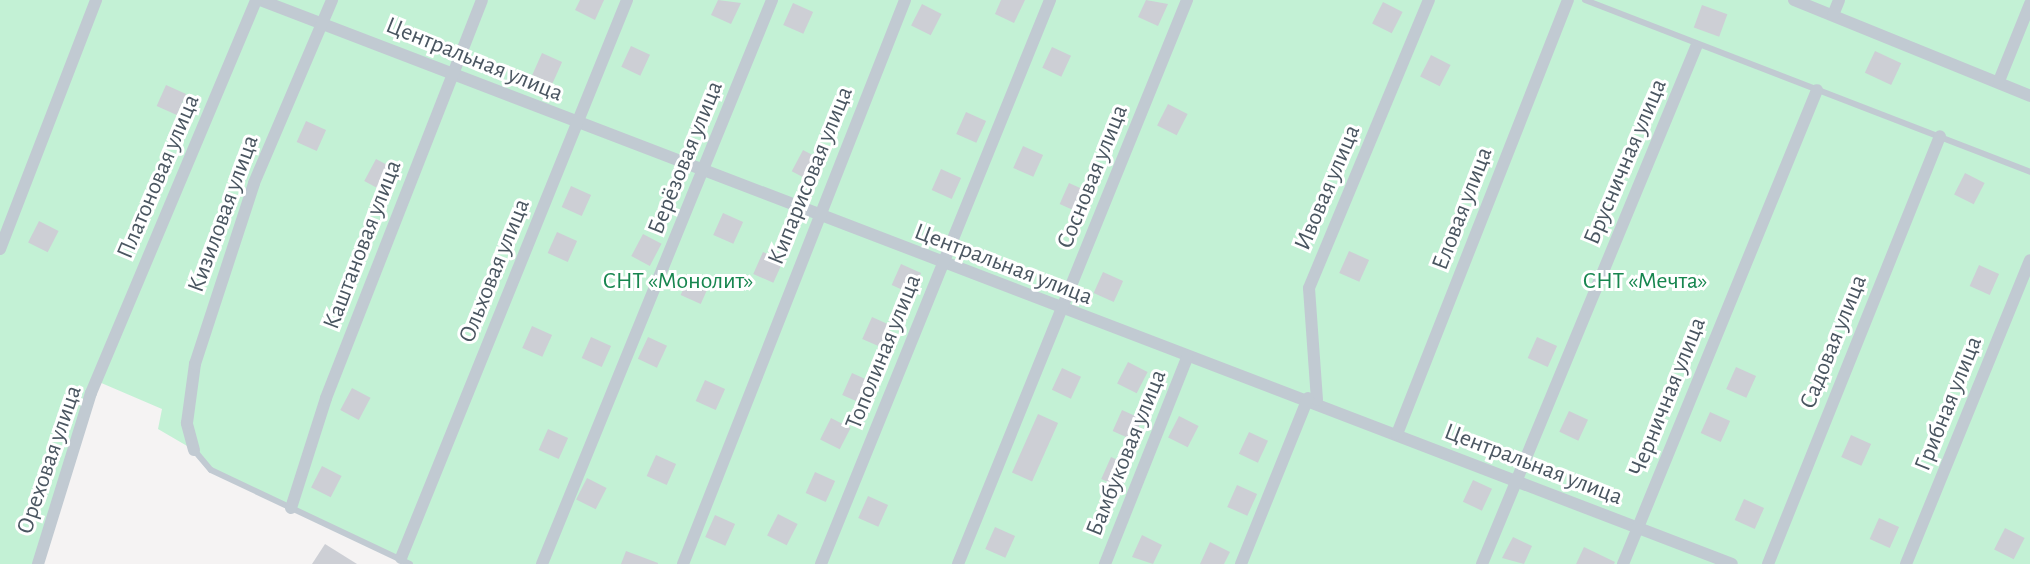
<!DOCTYPE html>
<html>
<head>
<meta charset="utf-8">
<style>
  body { margin:0 }
  #map { position:relative; width:2030px; height:564px; overflow:hidden; background:#f5f3f3; font-family:"Alegreya Sans",sans-serif }
  div>[style] { position:absolute }
  [style*='--x'] { left:calc(var(--x)*1px); top:calc(var(--y)*1px); width:calc(var(--w)*1px); rotate:calc(var(--a)*1deg) }
  .green>* { inset:0; background:#c3f1d5 }
  .building>* { inset:0; background:#cdcfd5; transform-origin:0 0 }
  .lane>* { height:6px; margin:-3px; padding:0 3px; transform-origin:3px; border-radius:3px; background:#c1cad2 }
  .street>* { height:12px; margin:-6px; padding:0 6px; transform-origin:6px; border-radius:6px; background:#c1cad2 }
  span { translate:-50% -50%; white-space:nowrap; text-align:center; line-height:1.15; -webkit-text-stroke:6px #fff; paint-order:stroke }
  .street-label { font-size:24px; color:#4a5661 }
  .park-label { font-size:24px; color:#17864f }
</style>
</head>
<body>
<div id="map">
  <div class="green">
    <i style="clip-path:polygon(0 0,2030px 0,2030px 564px,410px 564px,211px 470px,194px 450px,158px 429px,162px 409px,99px 382px,38px 564px,0 564px)"></i>
  </div>
  <div class="building">
    <i style="clip-path:polygon(580px 0,604px 0,595px 20px,575px 10px)"></i>
    <i style="clip-path:polygon(718px 0,741px 3px,731px 24px,711px 15px)"></i>
    <i style="clip-path:polygon(1001px 0,1025px 0,1014px 23px,995px 14px)"></i>
    <i style="clip-path:polygon(1146px 0,1168px 4px,1158px 26px,1138px 17px)"></i>
    <i style="left:1383px;top:2px;width:22px;height:24px;rotate:27deg"></i>
    <i style="left:793px;top:3px;width:22px;height:24px;rotate:24deg"></i>
    <i style="left:922px;top:4px;width:22px;height:24px;rotate:27deg"></i>
    <i style="left:1702px;top:5px;width:27px;height:24px;rotate:20deg"></i>
    <i style="left:631px;top:46px;width:21px;height:23px;rotate:25deg"></i>
    <i style="left:1052px;top:47px;width:21px;height:23px;rotate:25deg"></i>
    <i style="left:1875px;top:51px;width:29px;height:24px;rotate:25deg"></i>
    <i style="left:542px;top:53px;width:22px;height:24px;rotate:24deg"></i>
    <i style="left:1431px;top:55px;width:22px;height:24px;rotate:27deg"></i>
    <i style="left:166px;top:85px;width:22px;height:23px;rotate:24deg"></i>
    <i style="left:1168px;top:104px;width:22px;height:24px;rotate:27deg"></i>
    <i style="left:966px;top:112px;width:22px;height:24px;rotate:24deg"></i>
    <i style="left:306px;top:121px;width:22px;height:23px;rotate:24deg"></i>
    <i style="left:1023px;top:146px;width:22px;height:24px;rotate:24deg"></i>
    <i style="left:803px;top:150px;width:21px;height:24px;rotate:28deg"></i>
    <i style="left:376px;top:159px;width:21px;height:25px;rotate:28deg"></i>
    <i style="left:941px;top:169px;width:22px;height:23px;rotate:24deg"></i>
    <i style="left:1965px;top:173px;width:22px;height:24px;rotate:27deg"></i>
    <i style="left:1069px;top:183px;width:22px;height:23px;rotate:24deg"></i>
    <i style="left:571px;top:186px;width:22px;height:23px;rotate:24deg"></i>
    <i style="left:723px;top:213px;width:22px;height:24px;rotate:24deg"></i>
    <i style="left:39px;top:221px;width:22px;height:24px;rotate:27deg"></i>
    <i style="left:557px;top:232px;width:22px;height:23px;rotate:24deg"></i>
    <i style="left:643px;top:234px;width:21px;height:25px;rotate:28deg"></i>
    <i style="left:1349px;top:251px;width:22px;height:24px;rotate:24deg"></i>
    <i style="left:763px;top:252px;width:22px;height:24px;rotate:24deg"></i>
    <i style="left:901px;top:264px;width:22px;height:23px;rotate:24deg"></i>
    <i style="left:1979px;top:265px;width:22px;height:23px;rotate:24deg"></i>
    <i style="left:1103px;top:272px;width:22px;height:23px;rotate:24deg"></i>
    <i style="left:690px;top:274px;width:22px;height:23px;rotate:24deg"></i>
    <i style="left:872px;top:317px;width:22px;height:24px;rotate:24deg"></i>
    <i style="left:532px;top:326px;width:22px;height:24px;rotate:24deg"></i>
    <i style="left:591px;top:337px;width:22px;height:23px;rotate:24deg"></i>
    <i style="left:648px;top:337px;width:21px;height:24px;rotate:25deg"></i>
    <i style="left:1537px;top:337px;width:22px;height:23px;rotate:24deg"></i>
    <i style="left:1128px;top:362px;width:22px;height:24px;rotate:27deg"></i>
    <i style="left:1736px;top:367px;width:22px;height:24px;rotate:24deg"></i>
    <i style="left:1062px;top:368px;width:21px;height:24px;rotate:25deg"></i>
    <i style="left:852px;top:373px;width:22px;height:24px;rotate:24deg"></i>
    <i style="left:705px;top:380px;width:22px;height:23px;rotate:24deg"></i>
    <i style="left:352px;top:388px;width:21px;height:25px;rotate:28deg"></i>
    <i style="left:1122px;top:410px;width:22px;height:23px;rotate:24deg"></i>
    <i style="left:1569px;top:411px;width:21px;height:23px;rotate:25deg"></i>
    <i style="left:1710px;top:412px;width:22px;height:23px;rotate:24deg"></i>
    <i style="left:1038px;top:414px;width:22px;height:64px;rotate:24deg"></i>
    <i style="left:1179px;top:416px;width:22px;height:24px;rotate:27deg"></i>
    <i style="left:831px;top:418px;width:22px;height:24px;rotate:27deg"></i>
    <i style="left:548px;top:429px;width:22px;height:23px;rotate:24deg"></i>
    <i style="left:1249px;top:432px;width:21px;height:24px;rotate:25deg"></i>
    <i style="left:1851px;top:435px;width:22px;height:24px;rotate:24deg"></i>
    <i style="left:656px;top:455px;width:22px;height:23px;rotate:24deg"></i>
    <i style="left:1111px;top:457px;width:22px;height:24px;rotate:24deg"></i>
    <i style="left:322px;top:466px;width:22px;height:24px;rotate:27deg"></i>
    <i style="left:815px;top:472px;width:22px;height:23px;rotate:24deg"></i>
    <i style="left:587px;top:478px;width:22px;height:24px;rotate:27deg"></i>
    <i style="left:1473px;top:480px;width:21px;height:24px;rotate:25deg"></i>
    <i style="left:1237px;top:485px;width:22px;height:24px;rotate:24deg"></i>
    <i style="left:868px;top:496px;width:22px;height:24px;rotate:24deg"></i>
    <i style="left:1744px;top:499px;width:22px;height:23px;rotate:24deg"></i>
    <i style="left:778px;top:514px;width:22px;height:24px;rotate:27deg"></i>
    <i style="left:715px;top:515px;width:22px;height:24px;rotate:24deg"></i>
    <i style="left:1879px;top:518px;width:22px;height:23px;rotate:24deg"></i>
    <i style="left:995px;top:527px;width:22px;height:24px;rotate:24deg"></i>
    <i style="left:2005px;top:528px;width:22px;height:24px;rotate:27deg"></i>
    <i style="clip-path:polygon(1142px 535px,1162px 545px,1153px 564px,1132px 557px)"></i>
    <i style="clip-path:polygon(1513px 537px,1532px 546px,1524px 564px,1502px 558px)"></i>
    <i style="clip-path:polygon(1210px 542px,1230px 552px,1224px 564px,1200px 564px)"></i>
    <i style="clip-path:polygon(325px 544px,357px 564px,312px 564px)"></i>
    <i style="clip-path:polygon(1584px 547px,1615px 562px,1614px 564px,1576px 564px)"></i>
    <i style="clip-path:polygon(626px 551px,658px 563px,658px 564px,621px 564px)"></i>
  </div>
  <div class="lane">
    <i style="--x:1585;--y:0;--w:477;--a:21.1"></i>
    <i style="--x:194;--y:450;--w:26;--a:50"></i>
    <i style="--x:211;--y:470;--w:220;--a:25.3"></i>
  </div>
  <div class="street">
    <i style="--x:260;--y:0;--w:1576;--a:20.96"></i>
    <i style="--x:1794;--y:0;--w:255;--a:22.1"></i>
    <i style="--x:1833;--y:15;--w:16;--a:-68"></i>
    <i style="--x:1999;--y:81;--w:83;--a:-68.1"></i>
    <i style="--x:0;--y:249;--w:267;--a:-68.9"></i>
    <i style="--x:1317;--y:400;--w:112;--a:-94.1"></i>
    <i style="--x:1309;--y:288;--w:312;--a:-67.4"></i>
    <i style="--x:1397;--y:434;--w:466;--a:-68.5"></i>
    <i style="--x:194;--y:450;--w:28;--a:-105"></i>
    <i style="--x:187;--y:423;--w:60;--a:-82.3"></i>
    <i style="--x:195;--y:364;--w:190;--a:-71.9"></i>
    <i style="--x:254;--y:183;--w:199;--a:-66.9"></i>
    <i style="--x:291;--y:508;--w:115;--a:-72.3"></i>
    <i style="--x:326;--y:398;--w:427;--a:-68.6"></i>
    <i style="--x:401;--y:558;--w:602;--a:-67.95"></i>
    <i style="--x:38;--y:564;--w:179;--a:-72.8"></i>
    <i style="--x:91;--y:393;--w:426;--a:-67.2"></i>
    <i style="--x:542;--y:564;--w:609;--a:-67.81"></i>
    <i style="--x:683;--y:564;--w:606;--a:-68.51"></i>
    <i style="--x:821;--y:564;--w:609;--a:-67.9"></i>
    <i style="--x:958;--y:564;--w:609;--a:-67.9"></i>
    <i style="--x:1105;--y:564;--w:222;--a:-68.3"></i>
    <i style="--x:1241;--y:564;--w:179;--a:-68"></i>
    <i style="--x:1482;--y:564;--w:560;--a:-67.51"></i>
    <i style="--x:1623;--y:564;--w:512;--a:-67.74"></i>
    <i style="--x:1768;--y:564;--w:461;--a:-68.1"></i>
    <i style="--x:1906;--y:564;--w:328;--a:-67.8"></i>
  </div>
  <div class="street-label">
    <span style="left:474px;top:60px;rotate:22deg">Центральная улица</span>
    <span style="left:686px;top:158px;rotate:-68deg">Берёзовая улица</span>
    <span style="left:1626px;top:162px;rotate:-67deg">Брусничная улица</span>
    <span style="left:811px;top:176px;rotate:-68deg">Кипарисовая улица</span>
    <span style="left:159px;top:177px;rotate:-67deg">Платоновая улица</span>
    <span style="left:1093px;top:177px;rotate:-68deg">Сосновая улица</span>
    <span style="left:1328px;top:188px;rotate:-67deg">Ивовая улица</span>
    <span style="left:1463px;top:209px;rotate:-69deg">Еловая улица</span>
    <span style="left:224px;top:214px;rotate:-70deg">Кизиловая улица</span>
    <span style="left:363px;top:245px;rotate:-69deg">Каштановая улица</span>
    <span style="left:1003px;top:265px;rotate:21deg">Центральная улица</span>
    <span style="left:495px;top:271px;rotate:-68deg">Ольховая улица</span>
    <span style="left:1834px;top:342px;rotate:-68deg">Садовая улица</span>
    <span style="left:884px;top:352px;rotate:-68deg">Тополиная улица</span>
    <span style="left:1668px;top:397px;rotate:-68deg">Черничная улица</span>
    <span style="left:1949px;top:404px;rotate:-68deg">Грибная улица</span>
    <span style="left:1127px;top:453px;rotate:-68deg">Бамбуковая улица</span>
    <span style="left:50px;top:460px;rotate:-71deg">Ореховая улица</span>
    <span style="left:1533px;top:465px;rotate:21deg">Центральная улица</span>
  </div>
  <div class="park-label">
    <span style="left:678px;top:282px">СНТ «Монолит»</span>
    <span style="left:1645px;top:282px">СНТ «Мечта»</span>
  </div>
</div>
</body>
</html>
